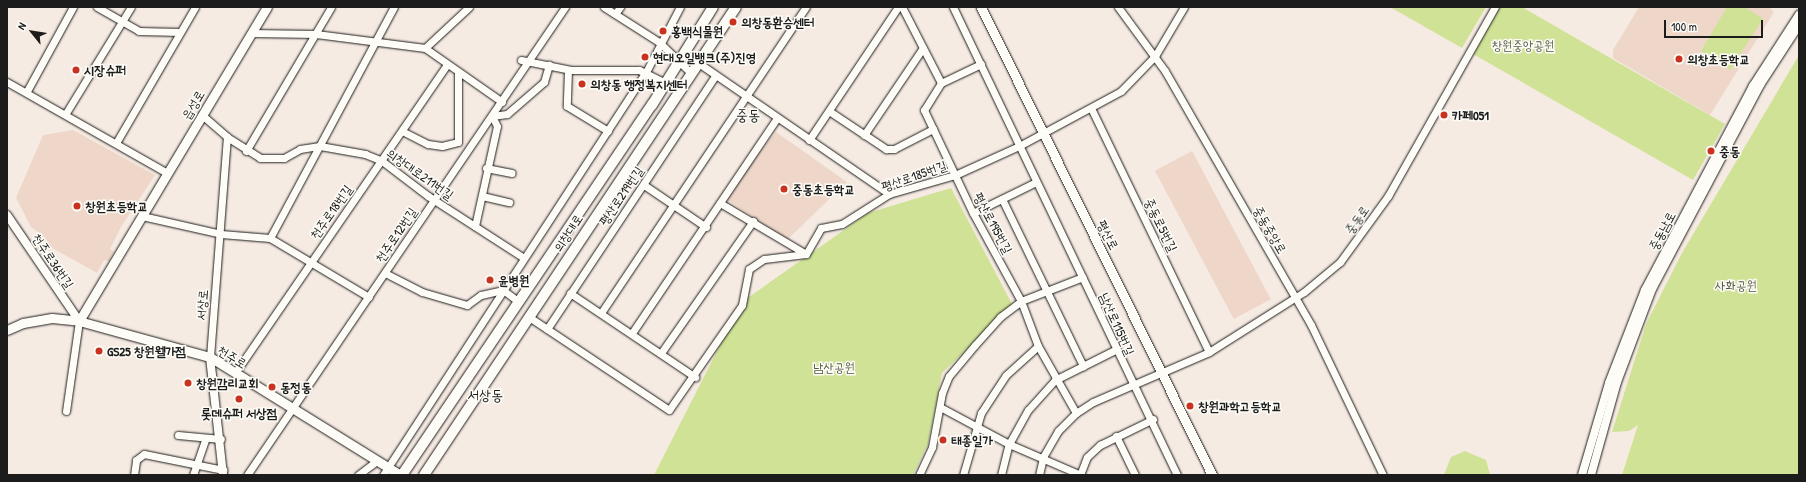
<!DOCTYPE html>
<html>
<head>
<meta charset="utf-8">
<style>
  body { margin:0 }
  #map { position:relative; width:1806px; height:482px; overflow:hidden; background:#f6ebe2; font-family:"Patrick Hand","Poor Story",sans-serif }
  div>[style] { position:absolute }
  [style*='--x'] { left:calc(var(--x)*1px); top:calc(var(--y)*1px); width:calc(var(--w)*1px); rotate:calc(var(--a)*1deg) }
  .built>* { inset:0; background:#eed6c9; transform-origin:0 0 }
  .green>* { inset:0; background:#cfe296 }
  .roads { filter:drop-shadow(0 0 1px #1c1c1c) drop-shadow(0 0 1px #1c1c1c) }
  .minor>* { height:7px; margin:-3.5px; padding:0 3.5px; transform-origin:3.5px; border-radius:3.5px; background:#fdfcf7 }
  .tertiary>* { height:8px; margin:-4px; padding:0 4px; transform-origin:4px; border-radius:4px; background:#fdfcf7 }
  .secondary>* { height:9px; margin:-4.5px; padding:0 4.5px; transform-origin:4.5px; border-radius:4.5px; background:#fdfcf7 }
  .primary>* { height:10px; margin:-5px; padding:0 5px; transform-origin:5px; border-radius:5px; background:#fdfcf7 }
  .dots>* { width:11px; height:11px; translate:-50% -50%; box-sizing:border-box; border:2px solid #fdfcf7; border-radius:50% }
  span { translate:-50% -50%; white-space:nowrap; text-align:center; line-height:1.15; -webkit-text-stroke:3px #fdfcf7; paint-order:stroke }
  .poi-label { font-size:13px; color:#1c1c1c; font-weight:700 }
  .left { translate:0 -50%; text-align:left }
  .park-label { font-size:13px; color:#525741 }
  .street-label { font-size:13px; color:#1c1c1c }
  .quarter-label { font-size:15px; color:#1c1c1c }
  .frame { position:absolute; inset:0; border:8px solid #1c1c1c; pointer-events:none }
  .north { position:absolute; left:12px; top:12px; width:40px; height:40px; -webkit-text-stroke:3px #fdfcf7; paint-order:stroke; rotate:300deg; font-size:11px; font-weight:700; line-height:16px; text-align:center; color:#1c1c1c }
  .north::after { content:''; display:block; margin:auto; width:14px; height:18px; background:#1c1c1c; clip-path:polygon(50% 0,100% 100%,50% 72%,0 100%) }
  .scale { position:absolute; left:1664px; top:20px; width:99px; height:18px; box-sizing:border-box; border:2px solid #1c1c1c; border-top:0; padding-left:5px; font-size:12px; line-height:14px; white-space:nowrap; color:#1c1c1c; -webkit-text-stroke:3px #fdfcf7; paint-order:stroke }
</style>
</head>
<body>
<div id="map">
  <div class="built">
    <i style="clip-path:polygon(1639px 7px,1769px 7px,1774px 12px,1710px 115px,1613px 58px,1613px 50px)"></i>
    <i style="clip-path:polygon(73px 130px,155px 175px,121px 227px,110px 249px,114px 252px,109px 261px,104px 260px,97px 273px,45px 244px,39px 233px,31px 227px,16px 198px,43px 135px)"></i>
    <i style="clip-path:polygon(776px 132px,847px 182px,787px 240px,723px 197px)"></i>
    <i style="left:1192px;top:151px;width:168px;height:42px;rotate:62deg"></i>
  </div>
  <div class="green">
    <i style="clip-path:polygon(1390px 7px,1486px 7px,1462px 48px)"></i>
    <i style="clip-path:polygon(1500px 7px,1522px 7px,1725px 124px,1693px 180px,1473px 54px)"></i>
    <i style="clip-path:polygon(1727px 7px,1745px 7px,1763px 19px,1730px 70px,1701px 51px)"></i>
    <i style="clip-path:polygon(1799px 55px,1799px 475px,1622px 475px,1638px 425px,1629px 431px,1612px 432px,1646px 324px,1682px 253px)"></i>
    <i style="clip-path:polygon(951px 188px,1013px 306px,942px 373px,928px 444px,913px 475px,654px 475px,742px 302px,868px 213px)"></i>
    <i style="clip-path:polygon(1465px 451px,1486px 460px,1490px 475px,1444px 475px,1451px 457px)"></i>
  </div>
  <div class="roads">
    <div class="minor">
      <i style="--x:97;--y:7;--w:48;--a:29.7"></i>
      <i style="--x:139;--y:31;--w:41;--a:1.4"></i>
      <i style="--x:604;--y:7;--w:65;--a:32.5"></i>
      <i style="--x:659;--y:42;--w:43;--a:44.1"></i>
      <i style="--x:902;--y:7;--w:85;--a:62.8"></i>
      <i style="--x:953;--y:7;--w:519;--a:64.42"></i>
      <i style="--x:1118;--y:7;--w:79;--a:53.7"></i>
      <i style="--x:1165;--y:71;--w:293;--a:60.1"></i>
      <i style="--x:1311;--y:325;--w:166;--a:64.4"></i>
      <i style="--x:615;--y:14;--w:9;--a:-54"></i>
      <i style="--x:252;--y:33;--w:64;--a:0.9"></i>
      <i style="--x:316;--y:34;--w:110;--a:7.3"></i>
      <i style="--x:425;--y:48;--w:94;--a:35"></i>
      <i style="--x:425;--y:48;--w:60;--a:-43"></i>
      <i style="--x:521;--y:60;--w:51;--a:11.3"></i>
      <i style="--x:571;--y:70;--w:68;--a:0"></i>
      <i style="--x:639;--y:70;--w:30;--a:26"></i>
      <i style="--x:697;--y:62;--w:233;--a:34.5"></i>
      <i style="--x:981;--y:64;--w:44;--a:154.6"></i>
      <i style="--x:941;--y:83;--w:32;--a:122"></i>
      <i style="--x:924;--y:110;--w:114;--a:64.6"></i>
      <i style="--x:973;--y:213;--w:100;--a:61.4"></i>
      <i style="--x:1021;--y:301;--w:48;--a:69.3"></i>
      <i style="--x:1038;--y:346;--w:77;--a:60.4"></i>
      <i style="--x:568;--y:70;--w:36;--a:92"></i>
      <i style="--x:567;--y:106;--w:48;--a:31.4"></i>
      <i style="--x:7;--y:82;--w:184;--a:29.6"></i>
      <i style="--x:27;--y:91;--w:96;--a:-61.3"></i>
      <i style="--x:1091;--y:108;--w:271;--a:64.2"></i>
      <i style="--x:829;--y:111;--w:69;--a:33.7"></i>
      <i style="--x:886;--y:149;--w:8;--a:0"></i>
      <i style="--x:894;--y:149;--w:44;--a:-27.1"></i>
      <i style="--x:66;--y:113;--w:124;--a:-58.5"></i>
      <i style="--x:202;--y:115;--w:33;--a:41"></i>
      <i style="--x:227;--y:137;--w:39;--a:32"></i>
      <i style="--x:260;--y:158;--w:24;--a:0"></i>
      <i style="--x:284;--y:158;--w:18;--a:-29"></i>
      <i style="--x:300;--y:149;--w:20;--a:-9"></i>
      <i style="--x:320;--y:146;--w:46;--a:10.1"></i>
      <i style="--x:365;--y:154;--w:18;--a:22"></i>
      <i style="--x:382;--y:161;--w:58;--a:37.3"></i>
      <i style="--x:428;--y:196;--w:114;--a:32.9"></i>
      <i style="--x:402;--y:131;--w:29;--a:27"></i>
      <i style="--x:428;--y:144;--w:14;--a:8"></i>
      <i style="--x:442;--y:146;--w:16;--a:-14"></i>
      <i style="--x:458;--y:142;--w:70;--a:-90"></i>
      <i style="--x:864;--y:135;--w:105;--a:-55.9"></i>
      <i style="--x:809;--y:140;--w:160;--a:-56.2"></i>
      <i style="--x:116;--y:143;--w:157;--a:-59.8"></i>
      <i style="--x:246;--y:151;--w:167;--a:-59.4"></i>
      <i style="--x:486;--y:168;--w:26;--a:11"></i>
      <i style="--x:644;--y:185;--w:75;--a:34.1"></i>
      <i style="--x:482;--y:196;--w:28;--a:13"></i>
      <i style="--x:1002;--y:199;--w:186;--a:64.1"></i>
      <i style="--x:720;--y:203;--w:100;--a:30.7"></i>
      <i style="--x:973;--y:213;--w:70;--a:-26.2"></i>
      <i style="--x:142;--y:216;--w:81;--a:12.8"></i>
      <i style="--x:221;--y:234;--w:49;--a:4.7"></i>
      <i style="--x:270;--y:238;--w:115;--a:30.8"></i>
      <i style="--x:475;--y:226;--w:102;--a:-77.6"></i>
      <i style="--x:497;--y:126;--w:11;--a:-117"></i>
      <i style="--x:492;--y:116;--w:15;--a:-8"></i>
      <i style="--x:507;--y:114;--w:49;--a:-40.9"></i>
      <i style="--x:544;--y:82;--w:18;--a:-74"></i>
      <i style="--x:270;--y:238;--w:262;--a:-61.8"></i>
      <i style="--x:385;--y:273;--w:42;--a:27.2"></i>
      <i style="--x:422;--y:292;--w:47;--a:16.1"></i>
      <i style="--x:467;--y:305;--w:17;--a:-36"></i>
      <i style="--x:481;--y:295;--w:23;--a:-13"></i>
      <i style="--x:503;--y:290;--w:20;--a:37"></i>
      <i style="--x:570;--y:293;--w:151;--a:33.9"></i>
      <i style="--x:601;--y:313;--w:368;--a:-56.2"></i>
      <i style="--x:529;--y:317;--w:168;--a:33.6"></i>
      <i style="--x:669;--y:410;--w:128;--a:-55.2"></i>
      <i style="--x:742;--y:305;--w:37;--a:-79"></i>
      <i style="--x:749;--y:269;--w:18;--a:-34"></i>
      <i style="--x:764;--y:259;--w:42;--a:-6.8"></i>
      <i style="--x:806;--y:254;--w:30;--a:-60"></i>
      <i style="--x:821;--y:228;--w:21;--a:-11"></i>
      <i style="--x:842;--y:224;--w:56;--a:-32.6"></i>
      <i style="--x:889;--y:194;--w:69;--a:-16.1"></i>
      <i style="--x:955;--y:175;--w:70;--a:-24.4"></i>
      <i style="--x:1019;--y:146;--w:116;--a:-28.3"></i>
      <i style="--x:1121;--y:91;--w:49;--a:-45.8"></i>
      <i style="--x:1155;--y:56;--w:57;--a:-59.4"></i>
      <i style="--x:547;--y:329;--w:304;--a:-56.4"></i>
      <i style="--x:632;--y:333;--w:259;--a:-56"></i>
      <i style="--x:661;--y:353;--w:161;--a:-55.1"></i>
      <i style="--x:210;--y:357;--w:221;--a:-85.6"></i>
      <i style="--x:235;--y:373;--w:374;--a:-55.5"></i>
      <i style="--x:940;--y:407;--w:78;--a:28.2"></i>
      <i style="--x:1009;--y:444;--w:78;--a:23.3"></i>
      <i style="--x:66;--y:411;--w:91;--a:-81.8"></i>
      <i style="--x:178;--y:435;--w:43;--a:5.3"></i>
      <i style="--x:1116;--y:436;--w:43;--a:64"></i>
      <i style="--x:134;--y:475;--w:15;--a:-82"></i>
      <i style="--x:136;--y:460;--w:10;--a:-37"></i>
      <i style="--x:144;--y:454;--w:81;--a:11.4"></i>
      <i style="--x:193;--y:475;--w:39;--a:-71"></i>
      <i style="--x:247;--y:475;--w:566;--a:-55.8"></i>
      <i style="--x:358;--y:475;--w:21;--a:-37"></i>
      <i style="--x:383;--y:475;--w:481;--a:-56.9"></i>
      <i style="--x:646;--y:72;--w:73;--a:-62.4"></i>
      <i style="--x:919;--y:475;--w:31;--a:-65"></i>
      <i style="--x:932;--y:447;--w:55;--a:-79.5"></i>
      <i style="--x:942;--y:393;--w:18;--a:-68"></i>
      <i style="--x:949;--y:376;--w:40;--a:-50"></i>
      <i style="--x:975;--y:345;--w:38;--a:-48"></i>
      <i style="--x:1000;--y:317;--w:26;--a:-37"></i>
      <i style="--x:1021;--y:301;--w:66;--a:-21.2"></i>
      <i style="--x:963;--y:475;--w:65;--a:-73.8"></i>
      <i style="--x:981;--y:413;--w:45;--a:-56.7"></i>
      <i style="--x:1006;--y:375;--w:43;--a:-42.2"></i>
      <i style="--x:1001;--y:475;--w:32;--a:-76"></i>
      <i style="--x:1009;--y:444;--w:39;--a:-61"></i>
      <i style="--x:1028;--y:410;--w:40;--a:-48"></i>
      <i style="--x:1055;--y:380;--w:67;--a:-26.6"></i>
      <i style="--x:1039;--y:475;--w:18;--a:-77"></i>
      <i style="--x:1043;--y:457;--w:30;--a:-60"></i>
      <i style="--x:1058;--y:431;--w:25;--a:-45"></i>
      <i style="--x:1076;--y:413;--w:20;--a:-33"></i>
      <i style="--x:1093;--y:402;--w:126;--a:-23.3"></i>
      <i style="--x:1209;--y:352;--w:112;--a:-32.3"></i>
      <i style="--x:1304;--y:292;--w:47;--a:-39.8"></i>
      <i style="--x:1340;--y:262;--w:82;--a:-54"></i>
      <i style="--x:1388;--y:196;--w:217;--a:-60.5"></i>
      <i style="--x:1080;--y:475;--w:19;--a:-69"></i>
      <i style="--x:1087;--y:457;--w:18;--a:-43"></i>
      <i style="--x:1100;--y:445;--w:59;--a:-26.1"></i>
    </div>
    <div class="tertiary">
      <i style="--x:7;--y:215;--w:128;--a:55.8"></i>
      <i style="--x:210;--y:357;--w:119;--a:83.7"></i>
      <i style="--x:1582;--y:475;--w:96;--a:-73.6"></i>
      <i style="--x:1609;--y:383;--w:100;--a:-68.8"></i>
      <i style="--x:1645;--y:290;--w:231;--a:-62.1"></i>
      <i style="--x:1753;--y:86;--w:85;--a:-57.1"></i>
      <i style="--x:1591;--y:475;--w:97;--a:-74.4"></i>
      <i style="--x:1617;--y:382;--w:99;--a:-69.4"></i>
      <i style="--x:1652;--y:289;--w:231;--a:-62.1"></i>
      <i style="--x:1760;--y:85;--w:72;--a:-57"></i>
    </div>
    <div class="secondary">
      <i style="--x:981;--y:7;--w:522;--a:63.73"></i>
      <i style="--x:79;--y:321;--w:366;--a:-59.1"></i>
      <i style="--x:7;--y:330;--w:17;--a:-24"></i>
      <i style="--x:23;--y:323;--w:29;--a:-10"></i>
      <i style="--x:52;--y:318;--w:27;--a:6"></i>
      <i style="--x:79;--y:321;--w:136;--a:15.4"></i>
      <i style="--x:210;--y:357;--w:224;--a:31.8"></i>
    </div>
    <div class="primary">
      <i style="--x:402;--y:475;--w:447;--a:-56"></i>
      <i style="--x:652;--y:105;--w:115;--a:-58.1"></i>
      <i style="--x:424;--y:475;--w:562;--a:-56.31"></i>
    </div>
  </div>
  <div class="dots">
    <i style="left:733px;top:22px;background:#c8321e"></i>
    <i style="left:663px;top:31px;background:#c8321e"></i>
    <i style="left:645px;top:57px;background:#c8321e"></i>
    <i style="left:1679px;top:59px;background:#c8321e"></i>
    <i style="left:76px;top:70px;background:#c8321e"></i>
    <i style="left:582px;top:84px;background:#c8321e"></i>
    <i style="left:1444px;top:115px;background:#c8321e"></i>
    <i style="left:1711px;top:151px;background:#c8321e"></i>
    <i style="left:784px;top:189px;background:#c8321e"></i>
    <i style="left:77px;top:206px;background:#c8321e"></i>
    <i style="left:490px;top:280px;background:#c8321e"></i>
    <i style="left:99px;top:351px;background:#c8321e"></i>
    <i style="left:188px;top:383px;background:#c8321e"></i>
    <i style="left:272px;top:387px;background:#c8321e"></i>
    <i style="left:239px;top:399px;background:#c8321e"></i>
    <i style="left:1190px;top:406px;background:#c8321e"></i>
    <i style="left:943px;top:440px;background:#c8321e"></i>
  </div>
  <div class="poi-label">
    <span class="left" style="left:741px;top:22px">의창동환승센터</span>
    <span class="left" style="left:671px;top:31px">홍백식물원</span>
    <span class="left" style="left:653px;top:57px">현대오일뱅크(주)진영</span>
    <span class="left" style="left:1687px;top:59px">의창초등학교</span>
    <span class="left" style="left:84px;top:70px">시장슈퍼</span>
    <span class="left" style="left:590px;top:84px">의창동 행정복지센터</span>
    <span class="left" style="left:1452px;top:115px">카페051</span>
    <span class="left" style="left:1719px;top:151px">중동</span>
    <span class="left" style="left:792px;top:189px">중동초등학교</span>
    <span class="left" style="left:85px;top:206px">창원초등학교</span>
    <span class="left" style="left:498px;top:280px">윤병원</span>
    <span class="left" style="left:107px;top:351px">GS25 창원웰가점</span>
    <span class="left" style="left:196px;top:383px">창원감리교회</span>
    <span class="left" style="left:280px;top:387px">동정동</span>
    <span class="left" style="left:1198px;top:406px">창원과학고등학교</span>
    <span style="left:239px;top:413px">롯데슈퍼 서상점</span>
    <span class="left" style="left:951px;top:440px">태종일가</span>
  </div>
  <div class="park-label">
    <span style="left:1523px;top:45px">창원중앙공원</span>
    <span style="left:1736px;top:285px">사화공원</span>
    <span style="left:834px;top:367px">남산공원</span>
  </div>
  <div class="street-label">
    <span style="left:193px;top:105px;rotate:-59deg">읍성로</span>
    <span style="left:420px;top:174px;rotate:35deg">의창대로211번길</span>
    <span style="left:914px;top:176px;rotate:-19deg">평산로185번길</span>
    <span style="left:621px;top:196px;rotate:-56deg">평산로219번길</span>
    <span style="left:331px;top:212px;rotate:-55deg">천주로18번길</span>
    <span style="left:1357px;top:220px;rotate:-55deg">중동로</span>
    <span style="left:993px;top:223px;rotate:62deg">평산로195번길</span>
    <span style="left:1161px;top:225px;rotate:64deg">중동로5번길</span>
    <span style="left:1270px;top:230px;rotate:60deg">중동중앙로</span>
    <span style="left:1662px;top:231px;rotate:-62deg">중동남로</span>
    <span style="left:568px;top:233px;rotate:-57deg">의창대로</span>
    <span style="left:396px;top:235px;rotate:-56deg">천주로12번길</span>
    <span style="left:1108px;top:235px;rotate:63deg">평산로</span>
    <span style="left:53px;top:261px;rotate:56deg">천주로36번길</span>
    <span style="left:202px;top:305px;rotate:-85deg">서상로</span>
    <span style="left:1117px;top:324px;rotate:66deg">남산로115번길</span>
    <span style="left:232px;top:357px;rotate:31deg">천주로</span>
  </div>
  <div class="quarter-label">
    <span style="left:748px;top:115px">중동</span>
    <span style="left:485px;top:395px">서상동</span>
  </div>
  <div class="frame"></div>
  <div class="north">N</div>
  <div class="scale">100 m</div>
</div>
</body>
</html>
